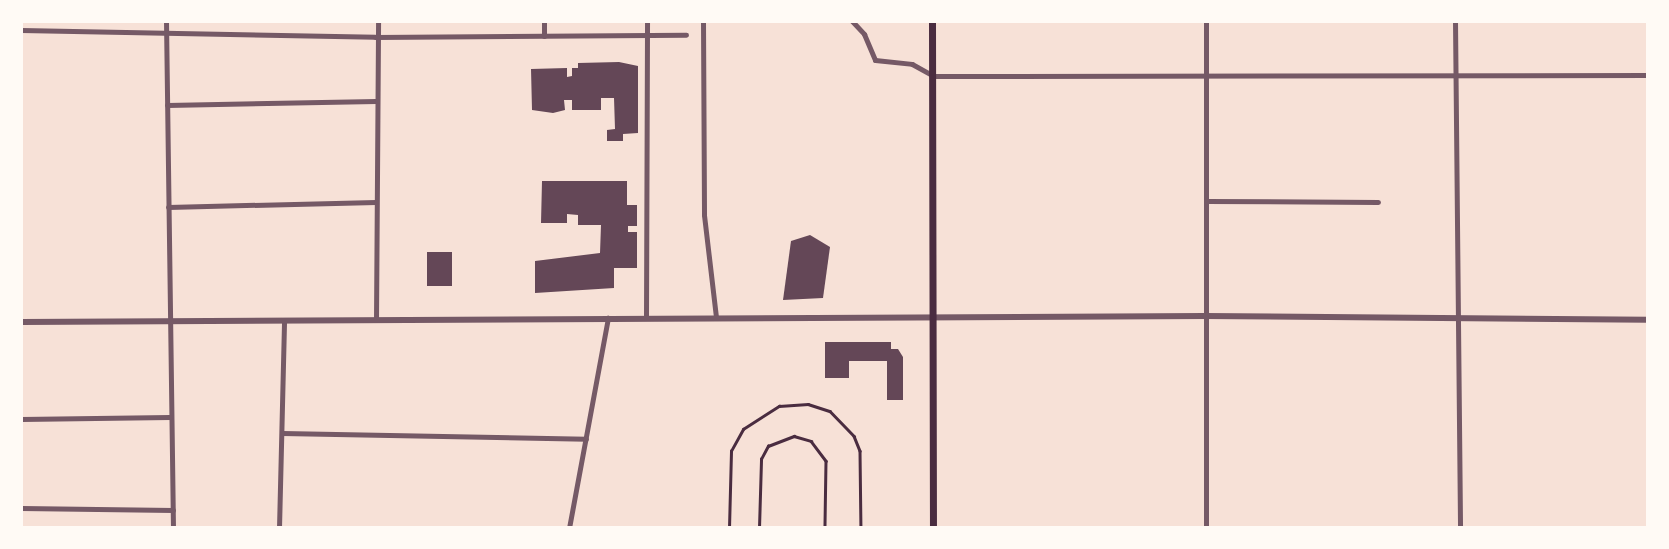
<!DOCTYPE html>
<html>
<head>
<meta charset="utf-8">
<style>
  body { margin:0 }
  #map { position:relative; width:1669px; height:549px; overflow:hidden; background:#f7e1d7; font-family:Lora,serif }
  div>[style] { position:absolute }
  [style*='--x'] { left:calc(var(--x)*1px); top:calc(var(--y)*1px); width:calc(var(--w)*1px); rotate:calc(var(--a)*1deg) }
  .building>* { inset:0; background:#644757; transform-origin:0 0 }
  .path>* { height:2.5px; margin:-1.25px; padding:0 1.25px; transform-origin:1.25px; border-radius:1.25px; background:#4a2c40 }
  .minor>* { height:5px; margin:-2.5px; padding:0 2.5px; transform-origin:2.5px; border-radius:2.5px; background:#755966 }
  .tertiary>* { height:6px; margin:-3px; padding:0 3px; transform-origin:3px; border-radius:3px; background:#755966 }
  .secondary>* { height:7px; margin:-3.5px; padding:0 3.5px; transform-origin:3.5px; border-radius:3.5px; background:#4a2c40 }
  span { translate:-50% -50%; white-space:nowrap; text-align:center; line-height:1.15; -webkit-text-stroke:7px #fffaf5; paint-order:stroke }
  .frame { position:absolute; inset:0; border:23px solid #fffaf5; pointer-events:none }
</style>
</head>
<body>
<div id="map">
  <div class="building">
    <i style="clip-path:polygon(619px 62px,638px 66px,638px 133px,623px 134px,623px 141px,607px 141px,607px 130px,615px 129px,614px 98px,601px 98px,601px 110px,572px 110px,572px 100px,564px 100px,565px 110px,553px 113px,532px 110px,531px 69px,567px 68px,567px 77px,572px 76px,572px 68px,578px 68px,578px 63px)"></i>
    <i style="clip-path:polygon(542px 181px,627px 181px,627px 205px,637px 205px,637px 226px,628px 226px,628px 232px,637px 232px,637px 268px,614px 268px,614px 288px,535px 293px,535px 261px,600px 253px,601px 225px,578px 225px,578px 215px,567px 214px,567px 223px,541px 223px)"></i>
    <i style="clip-path:polygon(810px 235px,830px 247px,823px 298px,783px 300px,791px 241px)"></i>
    <i style="left:427px;top:252px;width:25px;height:34px"></i>
    <i style="clip-path:polygon(825px 342px,891px 342px,891px 349px,898px 349px,903px 357px,903px 400px,887px 400px,887px 361px,849px 361px,849px 378px,825px 378px)"></i>
  </div>
  <div class="path">
    <i style="--x:729;--y:528;--w:77;--a:-88.5"></i>
    <i style="--x:731;--y:451;--w:25;--a:-61"></i>
    <i style="--x:743;--y:429;--w:43;--a:-32.6"></i>
    <i style="--x:779;--y:406;--w:29;--a:-4"></i>
    <i style="--x:808;--y:404;--w:23;--a:18"></i>
    <i style="--x:830;--y:411;--w:35;--a:46"></i>
    <i style="--x:854;--y:436;--w:16;--a:68"></i>
    <i style="--x:860;--y:451;--w:77;--a:89.3"></i>
    <i style="--x:759;--y:528;--w:69;--a:-88.3"></i>
    <i style="--x:761;--y:459;--w:15;--a:-62"></i>
    <i style="--x:768;--y:446;--w:28;--a:-21"></i>
    <i style="--x:794;--y:436;--w:18;--a:16"></i>
    <i style="--x:811;--y:441;--w:25;--a:53"></i>
    <i style="--x:826;--y:461;--w:67;--a:90.9"></i>
  </div>
  <div class="minor">
    <i style="--x:166;--y:21;--w:507;--a:89.21"></i>
    <i style="--x:544;--y:21;--w:15;--a:90"></i>
    <i style="--x:703;--y:21;--w:194;--a:89.7"></i>
    <i style="--x:704;--y:215;--w:103;--a:83.3"></i>
    <i style="--x:852;--y:21;--w:18;--a:47"></i>
    <i style="--x:864;--y:34;--w:28;--a:67"></i>
    <i style="--x:875;--y:60;--w:37;--a:6"></i>
    <i style="--x:912;--y:64;--w:25;--a:29"></i>
    <i style="--x:934;--y:76;--w:714;--a:-0.08"></i>
    <i style="--x:1455;--y:21;--w:507;--a:89.43"></i>
    <i style="--x:21;--y:30;--w:354;--a:1.1"></i>
    <i style="--x:375;--y:37;--w:311;--a:-0.4"></i>
    <i style="--x:167;--y:105;--w:209;--a:-1.1"></i>
    <i style="--x:1206;--y:201;--w:172;--a:0.3"></i>
    <i style="--x:168;--y:207;--w:208;--a:-1.4"></i>
    <i style="--x:646;--y:318;--w:297;--a:-89.8"></i>
    <i style="--x:376;--y:320;--w:299;--a:-89.6"></i>
    <i style="--x:21;--y:419;--w:149;--a:-0.8"></i>
    <i style="--x:282;--y:433;--w:304;--a:1.1"></i>
    <i style="--x:21;--y:508;--w:152;--a:0.8"></i>
    <i style="--x:279;--y:528;--w:208;--a:-88.6"></i>
    <i style="--x:569;--y:528;--w:214;--a:-79.5"></i>
    <i style="--x:1206;--y:528;--w:507;--a:-90"></i>
  </div>
  <div class="tertiary">
    <i style="--x:21;--y:322;--w:1184;--a:-0.29"></i>
    <i style="--x:1205;--y:316;--w:443;--a:0.5"></i>
  </div>
  <div class="secondary">
    <i style="--x:932;--y:21;--w:507;--a:89.89"></i>
  </div>
  <div class="frame"></div>
</div>
</body>
</html>
